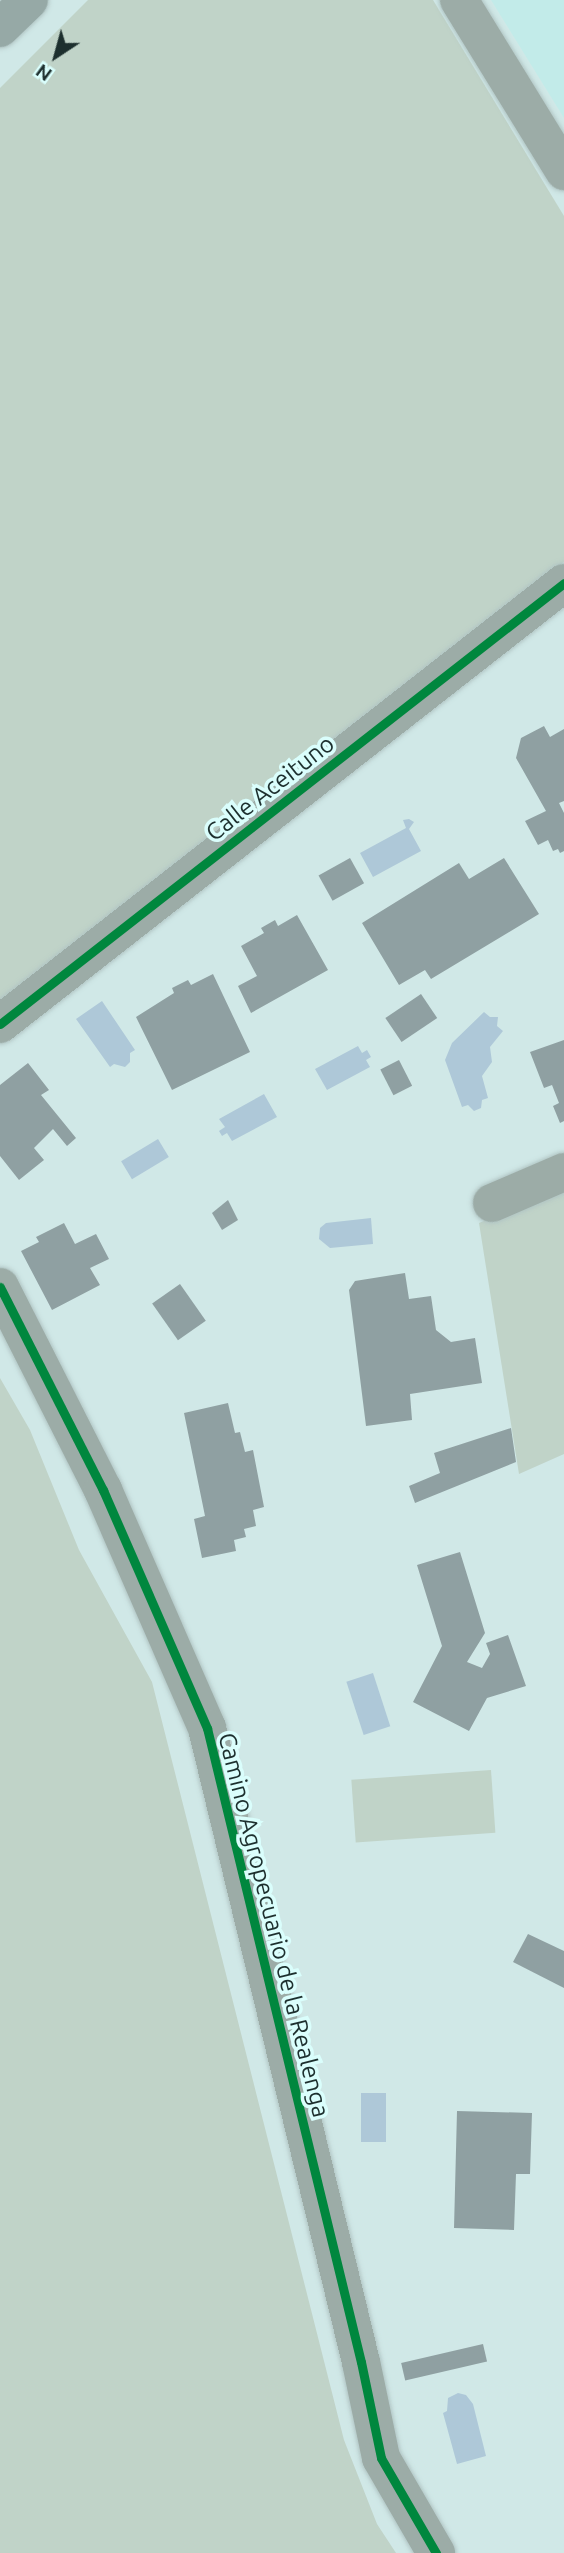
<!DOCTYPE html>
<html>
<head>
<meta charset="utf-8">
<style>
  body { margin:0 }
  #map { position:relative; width:564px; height:2553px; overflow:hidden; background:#d0e8e7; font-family:Ubuntu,sans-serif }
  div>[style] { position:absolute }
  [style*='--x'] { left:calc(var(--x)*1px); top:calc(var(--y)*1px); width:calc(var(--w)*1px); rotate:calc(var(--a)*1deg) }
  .built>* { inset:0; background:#c2ebe9 }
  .green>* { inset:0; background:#c0d3c8; transform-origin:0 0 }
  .water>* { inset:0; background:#aec8d8; transform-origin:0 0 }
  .building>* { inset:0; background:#8fa0a2; transform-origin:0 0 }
  .roads { filter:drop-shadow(0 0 2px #b1c5c4) drop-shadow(0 0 2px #b1c5c4) }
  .street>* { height:38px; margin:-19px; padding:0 19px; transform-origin:19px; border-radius:19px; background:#9caca7 }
  .highway>* { height:38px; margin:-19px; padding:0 19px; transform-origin:19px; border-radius:19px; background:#96a9a6 }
  .cycleway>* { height:9px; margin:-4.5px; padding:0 4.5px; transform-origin:4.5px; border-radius:4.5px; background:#00873e }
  span { translate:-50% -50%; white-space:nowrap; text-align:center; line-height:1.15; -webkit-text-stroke:7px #dafefc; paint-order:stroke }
  .street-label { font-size:24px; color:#1d2f2e }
  .north { position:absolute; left:21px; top:21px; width:70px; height:70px; -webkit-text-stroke:5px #dafefc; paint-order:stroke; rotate:216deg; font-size:19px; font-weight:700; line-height:28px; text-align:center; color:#1d2f2e }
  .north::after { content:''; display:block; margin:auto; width:24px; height:32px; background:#1d2f2e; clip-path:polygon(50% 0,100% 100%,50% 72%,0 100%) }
</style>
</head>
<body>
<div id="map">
  <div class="built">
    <i style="clip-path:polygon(491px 0,564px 0,564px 118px)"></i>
  </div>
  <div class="green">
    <i style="clip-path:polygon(88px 0,433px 0,564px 216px,564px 562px,0 1003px,0 88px)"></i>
    <i style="clip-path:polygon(564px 1187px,564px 1454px,519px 1474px,479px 1223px)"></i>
    <i style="clip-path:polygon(0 1378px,30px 1430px,79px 1550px,152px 1682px,344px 2440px,377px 2524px,396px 2553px,0 2553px)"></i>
    <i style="left:491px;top:1770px;width:63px;height:140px;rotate:86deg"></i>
  </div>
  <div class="water">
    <i style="clip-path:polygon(409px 819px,414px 822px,409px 829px,421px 851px,373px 877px,360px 853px,406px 828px,403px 820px)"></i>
    <i style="clip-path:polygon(102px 1001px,135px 1050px,130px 1053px,130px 1062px,125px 1067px,114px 1064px,110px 1067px,76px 1019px)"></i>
    <i style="clip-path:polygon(484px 1012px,490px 1017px,498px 1017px,497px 1026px,503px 1031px,490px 1047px,492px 1062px,482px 1076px,488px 1098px,482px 1100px,481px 1108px,474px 1111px,468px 1105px,462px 1107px,445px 1060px,452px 1043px)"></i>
    <i style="clip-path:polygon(358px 1046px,362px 1053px,367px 1050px,371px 1057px,366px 1060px,370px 1067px,327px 1090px,315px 1069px)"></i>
    <i style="clip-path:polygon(264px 1094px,277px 1117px,232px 1141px,227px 1133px,222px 1136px,219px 1131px,225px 1127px,219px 1119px)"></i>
    <i style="left:158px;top:1139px;width:21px;height:43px;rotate:59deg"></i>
    <i style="clip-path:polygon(371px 1218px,373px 1244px,330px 1248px,319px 1239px,320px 1228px,326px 1223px)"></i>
    <i style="left:373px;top:1673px;width:56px;height:28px;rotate:72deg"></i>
    <i style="left:361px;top:2093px;width:25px;height:49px"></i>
    <i style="clip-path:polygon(458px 2393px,466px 2395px,473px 2404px,486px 2456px,457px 2464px,443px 2413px,447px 2411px,448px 2398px)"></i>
  </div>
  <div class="building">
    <i style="clip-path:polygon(544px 726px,550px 737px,564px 729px,564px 801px,559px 803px,564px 813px,564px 851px,560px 853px,558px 849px,553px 851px,548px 840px,538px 845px,525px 821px,546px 811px,516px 758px,521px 738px)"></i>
    <i style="left:350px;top:858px;width:29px;height:36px;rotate:61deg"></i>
    <i style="clip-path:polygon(504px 858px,539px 914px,431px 979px,425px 970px,399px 985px,362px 923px,459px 863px,469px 879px)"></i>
    <i style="clip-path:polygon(297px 915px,328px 970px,251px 1013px,238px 986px,257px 976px,241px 946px,264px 933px,261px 928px,275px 920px,278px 926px)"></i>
    <i style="clip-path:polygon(213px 974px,250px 1052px,172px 1090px,136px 1017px,174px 993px,172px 988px,188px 980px,191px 985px)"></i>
    <i style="left:421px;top:994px;width:29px;height:43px;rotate:56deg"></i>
    <i style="clip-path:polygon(564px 1040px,564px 1121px,560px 1123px,553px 1106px,559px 1103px,552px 1085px,544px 1088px,530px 1052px)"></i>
    <i style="left:399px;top:1060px;width:29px;height:21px;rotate:63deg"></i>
    <i style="clip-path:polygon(28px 1063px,49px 1090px,41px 1095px,76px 1138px,67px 1146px,53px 1129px,34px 1148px,44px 1160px,19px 1180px,0 1156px,0 1085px)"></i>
    <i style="clip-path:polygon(228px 1200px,238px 1220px,222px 1230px,212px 1213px)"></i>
    <i style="clip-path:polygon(64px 1223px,75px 1244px,96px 1234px,109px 1259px,90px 1268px,100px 1285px,52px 1310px,21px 1251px,39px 1242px,36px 1237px)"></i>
    <i style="clip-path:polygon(405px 1273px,409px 1299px,431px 1296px,436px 1330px,451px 1342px,475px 1338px,482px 1383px,410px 1394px,412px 1420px,366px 1426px,349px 1290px,355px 1281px)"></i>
    <i style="left:180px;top:1284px;width:45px;height:34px;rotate:55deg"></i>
    <i style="clip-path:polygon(228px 1403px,235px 1433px,240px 1432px,245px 1452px,253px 1450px,264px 1507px,253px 1510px,256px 1526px,244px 1529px,246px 1537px,234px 1540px,236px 1551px,202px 1558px,194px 1519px,205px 1516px,184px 1413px)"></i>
    <i style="clip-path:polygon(511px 1428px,516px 1462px,415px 1503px,409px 1486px,440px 1473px,434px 1453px)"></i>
    <i style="clip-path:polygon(460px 1552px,485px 1633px,467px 1662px,482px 1668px,490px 1654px,486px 1643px,508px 1635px,526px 1686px,487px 1698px,469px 1731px,413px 1702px,442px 1646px,417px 1565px)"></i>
    <i style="clip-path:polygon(528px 1934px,564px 1951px,564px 1988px,513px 1962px)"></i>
    <i style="clip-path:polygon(457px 2111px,532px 2113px,530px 2174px,516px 2174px,514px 2230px,454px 2228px)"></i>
    <i style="left:483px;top:2344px;width:18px;height:84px;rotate:77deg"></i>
  </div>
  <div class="roads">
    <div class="street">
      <i style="--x:459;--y:0;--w:201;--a:58.4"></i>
      <i style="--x:0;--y:1024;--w:716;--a:-38.02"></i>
      <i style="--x:492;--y:1203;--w:78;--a:-23.3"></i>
      <i style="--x:0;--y:1287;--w:228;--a:63.1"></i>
      <i style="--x:103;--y:1490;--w:260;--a:66.4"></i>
      <i style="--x:207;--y:1728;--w:652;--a:76.35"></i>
      <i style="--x:361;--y:2362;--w:98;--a:78.2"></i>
      <i style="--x:381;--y:2458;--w:110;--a:59.9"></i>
    </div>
    <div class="highway">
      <i style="--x:0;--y:28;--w:40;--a:-44"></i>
    </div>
  </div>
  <div class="cycleway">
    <i style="--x:0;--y:1024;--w:716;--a:-38.02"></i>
    <i style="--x:0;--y:1287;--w:228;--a:63.1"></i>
    <i style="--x:103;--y:1490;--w:260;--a:66.4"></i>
    <i style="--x:207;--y:1728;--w:652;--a:76.35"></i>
    <i style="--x:361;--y:2362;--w:98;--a:78.2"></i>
    <i style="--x:381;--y:2458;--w:110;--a:59.9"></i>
  </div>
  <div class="street-label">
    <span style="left:270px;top:788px;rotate:-38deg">Calle Aceituno</span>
    <span style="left:274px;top:1925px;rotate:76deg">Camino Agropecuario de la Realenga</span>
  </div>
  <div class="north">N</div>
</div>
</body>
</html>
